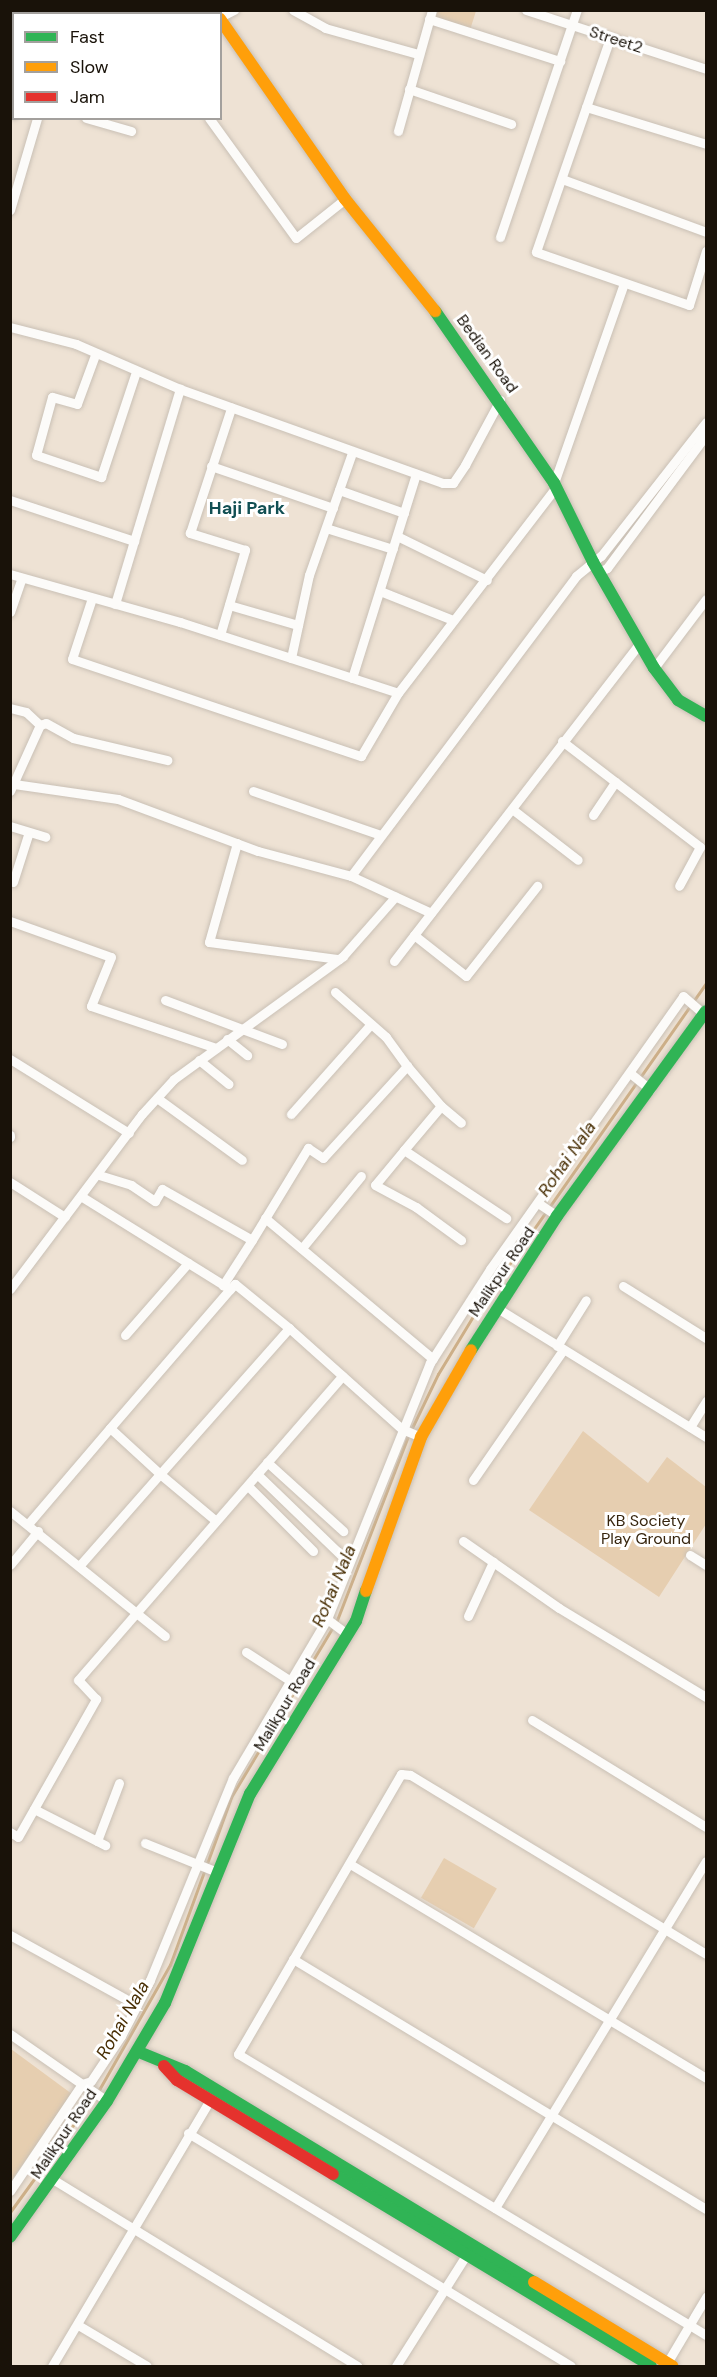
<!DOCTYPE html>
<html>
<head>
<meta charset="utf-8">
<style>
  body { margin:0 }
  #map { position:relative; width:717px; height:2377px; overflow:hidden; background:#eee2d4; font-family:"DM Sans",sans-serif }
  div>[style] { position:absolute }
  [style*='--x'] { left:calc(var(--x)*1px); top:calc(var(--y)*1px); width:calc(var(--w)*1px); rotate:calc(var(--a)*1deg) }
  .green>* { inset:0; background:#e6ceb0; transform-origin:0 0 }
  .stream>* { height:3px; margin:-1.5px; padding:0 1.5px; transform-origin:1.5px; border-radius:1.5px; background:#cdaf88 }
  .roads { filter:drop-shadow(0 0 2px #c9c0b5) drop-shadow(0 0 2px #c9c0b5) }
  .street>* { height:9px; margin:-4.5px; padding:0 4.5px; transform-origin:4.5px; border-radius:4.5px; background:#fcfbf9 }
  .fast>* { height:12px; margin:-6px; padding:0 6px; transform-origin:6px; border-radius:6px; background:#30b455 }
  .slow>* { height:12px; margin:-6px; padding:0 6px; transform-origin:6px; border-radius:6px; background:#ff9f0a }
  .jam>* { height:12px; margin:-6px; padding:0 6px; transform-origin:6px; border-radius:6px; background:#e5322d }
  span { translate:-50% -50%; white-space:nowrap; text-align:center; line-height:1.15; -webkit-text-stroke:6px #fff; paint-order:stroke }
  .street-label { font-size:16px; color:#191209 }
  .park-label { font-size:16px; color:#36250e }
  .neighbourhood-label { font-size:18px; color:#114f53; font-weight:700 }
  .water-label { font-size:18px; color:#492f05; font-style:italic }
  .frame { position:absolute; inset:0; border:12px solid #191209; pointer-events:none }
  .legend { position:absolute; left:12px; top:12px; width:210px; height:108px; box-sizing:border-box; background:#fff; border:2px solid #a3a09d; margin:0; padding:8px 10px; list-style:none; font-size:18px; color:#191209 }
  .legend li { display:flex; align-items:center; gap:12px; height:30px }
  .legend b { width:30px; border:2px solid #a3a09d }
</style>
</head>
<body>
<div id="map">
  <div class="green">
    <i style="clip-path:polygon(438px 11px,476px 11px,470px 30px,435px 19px)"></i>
    <i style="clip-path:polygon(583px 1431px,648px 1483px,667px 1457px,706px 1487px,706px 1524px,659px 1597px,529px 1510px)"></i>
    <i style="left:444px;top:1858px;width:61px;height:46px;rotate:30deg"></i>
    <i style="clip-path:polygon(11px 2049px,72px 2094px,11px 2181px)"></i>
  </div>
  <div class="stream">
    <i style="--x:10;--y:2212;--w:153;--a:-54"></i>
    <i style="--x:100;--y:2088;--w:142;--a:-60.4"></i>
    <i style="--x:170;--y:1965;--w:179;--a:-70"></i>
    <i style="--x:231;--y:1797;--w:206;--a:-59.1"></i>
    <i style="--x:337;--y:1620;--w:197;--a:-68.9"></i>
    <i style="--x:408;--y:1436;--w:69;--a:-64.2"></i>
    <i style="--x:438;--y:1374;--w:71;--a:-58.8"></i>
    <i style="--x:475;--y:1313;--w:403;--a:-55"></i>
  </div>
  <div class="roads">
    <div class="street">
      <i style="--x:137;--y:10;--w:4;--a:63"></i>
      <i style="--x:293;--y:10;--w:37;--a:29"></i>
      <i style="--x:325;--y:28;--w:97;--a:15.6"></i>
      <i style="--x:526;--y:10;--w:189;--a:18.1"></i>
      <i style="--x:76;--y:14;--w:4;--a:-76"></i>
      <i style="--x:220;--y:17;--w:16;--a:-27"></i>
      <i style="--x:429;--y:19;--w:138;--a:17.8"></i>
      <i style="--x:610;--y:38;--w:226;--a:109.1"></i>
      <i style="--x:536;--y:252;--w:162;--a:19.1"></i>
      <i style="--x:689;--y:305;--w:57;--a:-72.5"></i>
      <i style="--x:409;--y:89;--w:108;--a:18.9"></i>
      <i style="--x:586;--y:107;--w:126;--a:17.1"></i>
      <i style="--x:10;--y:113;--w:4;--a:14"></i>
      <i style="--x:86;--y:118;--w:47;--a:16.1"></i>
      <i style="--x:209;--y:118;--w:148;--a:54.1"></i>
      <i style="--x:296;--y:238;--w:63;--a:-38.5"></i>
      <i style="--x:398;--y:131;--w:126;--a:-74.3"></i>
      <i style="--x:562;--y:179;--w:153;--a:20.2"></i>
      <i style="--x:10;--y:210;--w:96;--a:-73.6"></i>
      <i style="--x:500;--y:237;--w:240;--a:-71.3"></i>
      <i style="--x:10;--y:327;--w:68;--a:14.4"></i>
      <i style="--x:76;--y:344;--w:113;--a:23.4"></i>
      <i style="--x:180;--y:389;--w:279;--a:19.7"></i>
      <i style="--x:443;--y:483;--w:10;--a:0"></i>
      <i style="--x:453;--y:483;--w:22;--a:-56"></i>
      <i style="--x:465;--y:465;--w:74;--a:-61.7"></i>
      <i style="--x:95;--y:355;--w:52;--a:110.2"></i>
      <i style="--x:77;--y:404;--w:26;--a:-164"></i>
      <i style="--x:52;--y:397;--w:60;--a:105.4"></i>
      <i style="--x:36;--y:455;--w:69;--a:18.7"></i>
      <i style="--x:101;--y:477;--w:111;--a:-71.6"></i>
      <i style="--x:211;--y:466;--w:129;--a:19"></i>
      <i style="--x:554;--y:483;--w:212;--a:-70.7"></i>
      <i style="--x:339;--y:490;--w:69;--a:19.5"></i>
      <i style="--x:10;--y:500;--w:131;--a:18.3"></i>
      <i style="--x:326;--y:528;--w:70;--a:17.4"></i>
      <i style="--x:397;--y:536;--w:100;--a:26.1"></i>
      <i style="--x:599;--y:572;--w:9;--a:-27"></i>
      <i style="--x:607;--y:568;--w:166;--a:-53.3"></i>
      <i style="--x:10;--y:574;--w:177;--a:15.8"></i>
      <i style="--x:180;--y:622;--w:229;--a:18"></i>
      <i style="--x:380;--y:591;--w:79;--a:21.7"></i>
      <i style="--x:92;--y:598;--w:64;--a:108.2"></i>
      <i style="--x:72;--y:659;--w:305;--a:18.6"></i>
      <i style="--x:361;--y:756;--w:73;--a:-59.6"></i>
      <i style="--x:398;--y:693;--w:260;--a:-52.5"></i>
      <i style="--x:115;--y:604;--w:225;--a:-73.2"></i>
      <i style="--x:229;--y:605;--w:72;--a:16.2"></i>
      <i style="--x:10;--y:612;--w:36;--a:-71"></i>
      <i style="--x:220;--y:635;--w:89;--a:-73.6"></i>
      <i style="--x:245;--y:550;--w:58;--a:-162.8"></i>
      <i style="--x:190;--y:533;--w:132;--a:-71.8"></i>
      <i style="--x:291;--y:658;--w:85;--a:-77.8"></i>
      <i style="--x:309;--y:575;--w:129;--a:-70.6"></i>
      <i style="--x:654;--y:668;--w:86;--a:-53"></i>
      <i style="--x:352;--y:678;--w:214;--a:-72.6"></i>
      <i style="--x:10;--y:708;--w:16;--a:14"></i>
      <i style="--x:26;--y:712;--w:19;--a:43"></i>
      <i style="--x:40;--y:725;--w:6;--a:-18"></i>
      <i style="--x:46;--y:723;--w:31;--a:29"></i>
      <i style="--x:73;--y:738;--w:97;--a:13.2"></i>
      <i style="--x:562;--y:741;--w:174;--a:37.5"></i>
      <i style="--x:700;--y:847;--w:44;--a:118.3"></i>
      <i style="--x:14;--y:784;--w:105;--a:8.2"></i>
      <i style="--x:118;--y:799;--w:149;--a:20.4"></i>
      <i style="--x:258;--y:851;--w:96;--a:15"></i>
      <i style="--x:351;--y:876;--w:88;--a:24.8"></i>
      <i style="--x:10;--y:791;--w:72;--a:-65.6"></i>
      <i style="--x:253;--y:791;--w:135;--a:19"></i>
      <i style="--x:512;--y:809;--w:83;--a:37.7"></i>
      <i style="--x:593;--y:815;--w:40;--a:-56"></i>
      <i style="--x:10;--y:826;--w:37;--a:17"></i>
      <i style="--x:237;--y:843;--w:103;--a:105.8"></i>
      <i style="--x:209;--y:942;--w:131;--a:7.5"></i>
      <i style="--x:351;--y:876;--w:375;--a:-53.1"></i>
      <i style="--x:576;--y:576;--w:32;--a:-39"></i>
      <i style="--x:601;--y:556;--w:170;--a:-51.9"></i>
      <i style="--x:13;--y:882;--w:52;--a:-72.3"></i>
      <i style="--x:10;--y:921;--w:107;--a:19.6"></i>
      <i style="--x:111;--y:957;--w:53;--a:112.2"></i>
      <i style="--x:91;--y:1006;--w:132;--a:18.6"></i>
      <i style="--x:414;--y:935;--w:66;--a:38.3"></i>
      <i style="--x:466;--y:976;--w:115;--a:-51.7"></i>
      <i style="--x:394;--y:961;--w:402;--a:-52.3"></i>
      <i style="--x:165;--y:1000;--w:125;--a:20.6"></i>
      <i style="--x:227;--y:1039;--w:26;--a:39"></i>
      <i style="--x:10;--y:1059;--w:140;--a:31.9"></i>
      <i style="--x:199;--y:1060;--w:38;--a:39"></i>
      <i style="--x:407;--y:1066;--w:52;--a:49.6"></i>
      <i style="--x:441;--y:1106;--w:26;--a:40"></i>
      <i style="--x:630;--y:1073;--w:26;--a:39"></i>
      <i style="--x:157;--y:1098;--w:105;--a:36.1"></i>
      <i style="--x:441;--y:1106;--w:57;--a:130.1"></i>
      <i style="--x:404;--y:1150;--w:123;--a:33.7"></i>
      <i style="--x:291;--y:1114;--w:120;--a:-48.4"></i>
      <i style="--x:10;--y:1135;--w:2;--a:90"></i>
      <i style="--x:404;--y:1150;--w:45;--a:129.6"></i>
      <i style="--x:375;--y:1185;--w:47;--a:28.2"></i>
      <i style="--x:416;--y:1207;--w:56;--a:36.3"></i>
      <i style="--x:99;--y:1175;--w:34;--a:17"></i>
      <i style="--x:131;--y:1185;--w:29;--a:34"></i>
      <i style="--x:155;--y:1201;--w:14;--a:-60"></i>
      <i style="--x:162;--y:1189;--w:103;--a:29.5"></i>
      <i style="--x:252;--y:1240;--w:54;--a:122.8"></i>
      <i style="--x:10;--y:1182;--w:65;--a:32.5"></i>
      <i style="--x:538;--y:1203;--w:23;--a:34"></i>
      <i style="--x:265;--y:1218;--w:219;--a:40"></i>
      <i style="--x:252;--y:1240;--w:108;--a:-58.7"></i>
      <i style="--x:308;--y:1148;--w:18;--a:34"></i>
      <i style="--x:323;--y:1158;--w:125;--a:-47.6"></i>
      <i style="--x:407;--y:1066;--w:36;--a:-126"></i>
      <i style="--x:386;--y:1037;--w:68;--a:-138.6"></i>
      <i style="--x:302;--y:1248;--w:93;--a:-50.7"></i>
      <i style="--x:623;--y:1286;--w:98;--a:32.1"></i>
      <i style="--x:10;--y:1289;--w:219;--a:-53"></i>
      <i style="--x:142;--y:1114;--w:47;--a:-47.6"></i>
      <i style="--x:174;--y:1079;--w:209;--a:-36"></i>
      <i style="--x:343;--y:956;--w:79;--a:-48.6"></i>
      <i style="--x:497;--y:1308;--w:246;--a:31.7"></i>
      <i style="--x:289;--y:1328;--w:152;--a:41.8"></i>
      <i style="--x:402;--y:1429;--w:21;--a:23"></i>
      <i style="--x:125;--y:1335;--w:96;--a:-48.8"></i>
      <i style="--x:557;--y:1346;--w:54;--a:-57.8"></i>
      <i style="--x:690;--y:1427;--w:31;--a:-58"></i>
      <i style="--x:110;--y:1428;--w:184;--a:-49.2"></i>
      <i style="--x:267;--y:1462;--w:103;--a:42.2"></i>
      <i style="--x:257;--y:1474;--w:122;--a:44"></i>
      <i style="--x:473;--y:1480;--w:158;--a:-55.3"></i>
      <i style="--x:248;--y:1486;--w:92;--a:45"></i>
      <i style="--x:10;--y:1511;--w:199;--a:38.9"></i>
      <i style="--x:28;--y:1524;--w:126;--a:-49.5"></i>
      <i style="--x:110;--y:1428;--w:68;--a:42.6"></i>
      <i style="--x:160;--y:1474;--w:195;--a:-48.5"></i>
      <i style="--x:289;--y:1328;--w:70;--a:-140.8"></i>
      <i style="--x:235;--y:1284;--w:7;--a:135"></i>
      <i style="--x:230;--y:1289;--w:174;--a:-148.1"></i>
      <i style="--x:463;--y:1541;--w:117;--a:34.9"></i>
      <i style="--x:559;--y:1608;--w:172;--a:31.2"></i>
      <i style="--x:690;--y:1555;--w:19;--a:32"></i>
      <i style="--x:10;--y:1565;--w:44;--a:-50.5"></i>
      <i style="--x:80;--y:1565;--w:121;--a:-48.7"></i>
      <i style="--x:160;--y:1474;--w:73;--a:40"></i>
      <i style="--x:468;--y:1616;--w:60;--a:-65.2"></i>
      <i style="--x:327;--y:1619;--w:26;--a:37"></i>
      <i style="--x:246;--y:1652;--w:51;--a:33.1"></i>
      <i style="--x:532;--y:1720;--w:204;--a:31.6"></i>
      <i style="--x:34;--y:1809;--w:80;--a:26.9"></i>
      <i style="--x:10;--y:1832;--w:9;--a:32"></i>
      <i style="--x:18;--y:1837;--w:159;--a:-60.5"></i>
      <i style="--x:96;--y:1699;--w:26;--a:-133"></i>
      <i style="--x:78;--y:1680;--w:403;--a:-49"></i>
      <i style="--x:97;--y:1841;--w:62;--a:-69.2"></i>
      <i style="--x:145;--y:1843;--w:78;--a:21.9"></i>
      <i style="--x:350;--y:1864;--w:415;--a:31"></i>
      <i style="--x:10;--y:1935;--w:145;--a:28.9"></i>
      <i style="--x:706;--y:1954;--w:346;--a:-148.8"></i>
      <i style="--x:410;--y:1775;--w:9;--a:-174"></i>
      <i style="--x:401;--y:1774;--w:324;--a:120.2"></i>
      <i style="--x:238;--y:2054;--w:546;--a:30.98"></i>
      <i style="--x:293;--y:1959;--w:483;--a:31.2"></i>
      <i style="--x:10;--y:2034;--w:88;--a:34.8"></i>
      <i style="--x:82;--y:2084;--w:9;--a:-18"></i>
      <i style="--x:91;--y:2081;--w:54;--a:-56.3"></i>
      <i style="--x:121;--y:2036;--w:63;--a:-62.6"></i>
      <i style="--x:150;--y:1980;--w:218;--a:-67.7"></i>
      <i style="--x:233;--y:1778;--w:185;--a:-59.4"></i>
      <i style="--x:327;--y:1619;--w:276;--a:-68.1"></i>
      <i style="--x:430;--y:1363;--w:112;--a:-57.4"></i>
      <i style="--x:490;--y:1269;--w:334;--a:-54.7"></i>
      <i style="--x:683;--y:996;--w:28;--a:41"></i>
      <i style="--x:188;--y:2133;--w:448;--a:31.3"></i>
      <i style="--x:54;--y:2180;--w:356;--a:31.5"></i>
      <i style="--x:10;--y:2191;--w:129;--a:-56.1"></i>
      <i style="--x:82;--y:2084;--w:30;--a:34"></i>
      <i style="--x:495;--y:2208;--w:406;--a:-58.7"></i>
      <i style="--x:78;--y:2325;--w:80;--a:30.7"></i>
      <i style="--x:667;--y:2363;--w:77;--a:-59.4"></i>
      <i style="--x:52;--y:2366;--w:309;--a:-59.3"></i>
      <i style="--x:396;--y:2366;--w:138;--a:-57.7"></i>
    </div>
    <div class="fast">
      <i style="--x:435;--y:311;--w:209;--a:55.3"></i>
      <i style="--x:554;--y:483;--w:88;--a:63.7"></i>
      <i style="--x:593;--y:562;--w:122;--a:60.1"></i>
      <i style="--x:654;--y:668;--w:40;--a:53"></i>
      <i style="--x:678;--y:700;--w:32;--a:30"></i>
      <i style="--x:471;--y:1350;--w:159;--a:-57.3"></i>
      <i style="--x:557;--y:1216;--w:253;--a:-54"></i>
      <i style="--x:139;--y:2052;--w:50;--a:22.4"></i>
      <i style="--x:185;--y:2071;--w:408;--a:31.2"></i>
      <i style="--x:333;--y:2174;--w:371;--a:31.1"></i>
      <i style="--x:10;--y:2237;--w:167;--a:-54.5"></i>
      <i style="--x:107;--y:2101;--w:114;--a:-59.4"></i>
      <i style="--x:165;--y:2003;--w:226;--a:-67.9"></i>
      <i style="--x:250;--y:1794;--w:203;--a:-58.5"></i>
      <i style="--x:356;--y:1621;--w:32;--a:-72"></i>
    </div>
    <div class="slow">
      <i style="--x:220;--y:19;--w:219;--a:55.2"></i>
      <i style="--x:345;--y:199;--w:144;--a:51.2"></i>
      <i style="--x:366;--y:1591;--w:164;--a:-70.3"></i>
      <i style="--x:421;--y:1437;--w:100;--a:-60.1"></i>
      <i style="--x:534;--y:2282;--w:162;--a:31.3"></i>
    </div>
    <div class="jam">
      <i style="--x:164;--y:2066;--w:19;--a:47"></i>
      <i style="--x:177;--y:2080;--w:182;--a:31.1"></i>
    </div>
  </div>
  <div class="street-label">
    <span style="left:616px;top:40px;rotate:18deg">Street2</span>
    <span style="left:487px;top:354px;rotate:54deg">Bedian Road</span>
    <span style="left:502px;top:1272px;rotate:-56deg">Malikpur Road</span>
    <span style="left:285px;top:1705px;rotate:-59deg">Malikpur Road</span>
    <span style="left:64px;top:2134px;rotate:-56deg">Malikpur Road</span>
  </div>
  <div class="park-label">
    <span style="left:646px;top:1530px">KB Society<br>Play Ground</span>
  </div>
  <div class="neighbourhood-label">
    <span style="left:247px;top:508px">Haji Park</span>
  </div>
  <div class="water-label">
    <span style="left:567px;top:1159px;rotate:-55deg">Rohai Nala</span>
    <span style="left:334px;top:1586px;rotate:-67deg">Rohai Nala</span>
    <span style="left:123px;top:2020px;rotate:-60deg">Rohai Nala</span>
  </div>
  <div class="frame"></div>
  <ul class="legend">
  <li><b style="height:8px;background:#30b455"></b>Fast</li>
  <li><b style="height:8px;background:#ff9f0a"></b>Slow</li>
  <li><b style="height:8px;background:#e5322d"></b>Jam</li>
  </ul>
</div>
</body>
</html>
